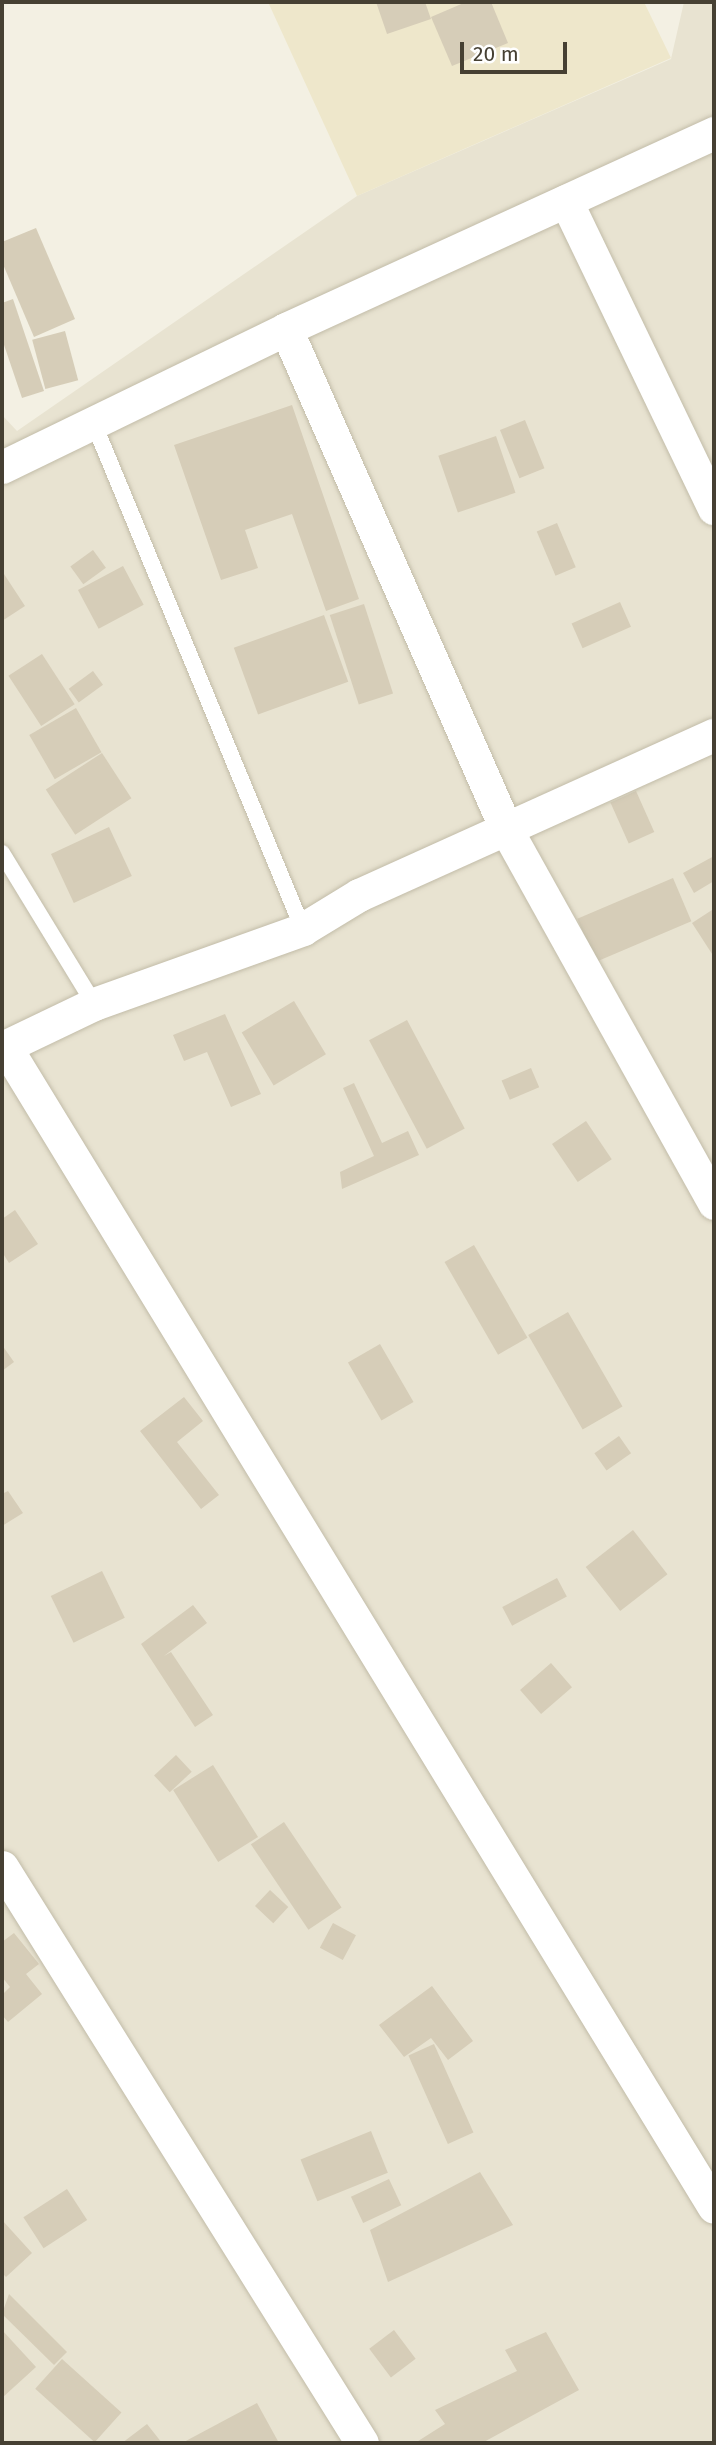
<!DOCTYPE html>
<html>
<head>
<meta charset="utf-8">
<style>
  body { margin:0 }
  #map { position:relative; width:716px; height:2445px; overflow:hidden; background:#f3f0e3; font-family:"Fira Sans",sans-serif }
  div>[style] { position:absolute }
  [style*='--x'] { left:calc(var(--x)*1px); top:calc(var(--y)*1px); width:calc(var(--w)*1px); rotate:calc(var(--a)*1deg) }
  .residential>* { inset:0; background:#e8e3d1 }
  .education>* { inset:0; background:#eee7cb }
  .building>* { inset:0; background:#d6cdb8; transform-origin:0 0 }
  .roads { filter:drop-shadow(0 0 2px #c2bca8) drop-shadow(0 0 2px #c2bca8) }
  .service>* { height:16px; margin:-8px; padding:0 8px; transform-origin:8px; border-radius:8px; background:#fff }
  .minor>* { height:33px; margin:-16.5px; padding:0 16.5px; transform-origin:16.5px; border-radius:16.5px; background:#fff }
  span { translate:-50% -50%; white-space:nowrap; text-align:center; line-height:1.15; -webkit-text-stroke:6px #fff; paint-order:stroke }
  .frame { position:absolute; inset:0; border:4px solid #464033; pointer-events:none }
  .scale { position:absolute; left:460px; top:42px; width:107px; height:32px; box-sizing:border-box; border:4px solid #464033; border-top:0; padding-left:9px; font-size:21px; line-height:24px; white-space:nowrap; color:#464033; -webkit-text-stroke:5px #fff; paint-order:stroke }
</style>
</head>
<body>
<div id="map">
  <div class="residential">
    <i style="clip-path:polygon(684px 2px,714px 2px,714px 2443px,2px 2443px,2px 415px,17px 431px,357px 196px,671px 59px)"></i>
  </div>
  <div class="education">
    <i style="clip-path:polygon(268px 2px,644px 2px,671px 58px,357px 196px)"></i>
  </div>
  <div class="building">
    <i style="clip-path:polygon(376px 2px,425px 2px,431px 19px,387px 34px)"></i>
    <i style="clip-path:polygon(466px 2px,491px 2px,508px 43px,452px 66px,431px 17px)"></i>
    <i style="clip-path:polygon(36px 228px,75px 319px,34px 337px,2px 262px,2px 242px)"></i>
    <i style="clip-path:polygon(13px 299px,44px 391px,22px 398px,2px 339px,2px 303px)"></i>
    <i style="left:65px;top:331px;width:51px;height:34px;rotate:75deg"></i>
    <i style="clip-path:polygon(292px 405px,359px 599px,326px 611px,292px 514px,245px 530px,258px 568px,221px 580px,174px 445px)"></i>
    <i style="left:525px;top:420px;width:52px;height:27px;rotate:68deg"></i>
    <i style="left:496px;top:436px;width:60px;height:61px;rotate:71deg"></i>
    <i style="left:557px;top:523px;width:48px;height:22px;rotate:67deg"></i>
    <i style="left:93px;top:550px;width:22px;height:28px;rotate:54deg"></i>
    <i style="left:123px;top:566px;width:44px;height:51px;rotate:62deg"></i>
    <i style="clip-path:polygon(2px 571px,25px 606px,2px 621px)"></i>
    <i style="left:620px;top:602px;width:27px;height:53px;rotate:66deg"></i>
    <i style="left:364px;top:604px;width:94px;height:36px;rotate:72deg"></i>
    <i style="left:324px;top:615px;width:71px;height:96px;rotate:70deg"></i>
    <i style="left:42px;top:654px;width:60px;height:40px;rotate:57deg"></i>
    <i style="left:93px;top:671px;width:17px;height:30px;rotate:54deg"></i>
    <i style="left:76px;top:708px;width:51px;height:54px;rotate:60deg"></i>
    <i style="left:102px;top:753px;width:54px;height:67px;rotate:57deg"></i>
    <i style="left:636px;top:791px;width:45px;height:28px;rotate:66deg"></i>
    <i style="left:109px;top:827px;width:54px;height:64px;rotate:65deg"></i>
    <i style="clip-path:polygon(714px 856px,714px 881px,694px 893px,683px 873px)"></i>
    <i style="left:673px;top:878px;width:47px;height:104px;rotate:67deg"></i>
    <i style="clip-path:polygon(712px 910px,714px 914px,714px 957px,692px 923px)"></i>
    <i style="left:294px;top:1001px;width:62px;height:61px;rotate:59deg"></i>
    <i style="clip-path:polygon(225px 1014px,261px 1094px,231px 1107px,207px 1052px,184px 1061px,173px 1035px)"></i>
    <i style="left:407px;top:1020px;width:123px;height:43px;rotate:62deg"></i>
    <i style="left:531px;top:1068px;width:21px;height:32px;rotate:67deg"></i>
    <i style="clip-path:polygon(354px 1083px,382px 1143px,408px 1131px,419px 1155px,342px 1189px,340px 1172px,374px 1156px,343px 1088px)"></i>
    <i style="left:586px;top:1121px;width:46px;height:41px;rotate:56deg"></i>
    <i style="clip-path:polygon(15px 1210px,38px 1244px,9px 1263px,2px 1252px,2px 1219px)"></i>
    <i style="left:474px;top:1245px;width:107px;height:34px;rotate:60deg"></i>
    <i style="left:568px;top:1312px;width:109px;height:46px;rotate:60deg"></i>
    <i style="left:380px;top:1344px;width:67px;height:37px;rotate:60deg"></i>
    <i style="clip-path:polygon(2px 1345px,14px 1362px,2px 1371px)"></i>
    <i style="clip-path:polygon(184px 1397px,203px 1421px,177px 1442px,219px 1495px,201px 1509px,140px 1431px)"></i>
    <i style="left:619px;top:1436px;width:21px;height:30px;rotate:55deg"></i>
    <i style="clip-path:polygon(8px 1491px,23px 1513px,2px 1526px,2px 1494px)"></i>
    <i style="left:633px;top:1530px;width:56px;height:60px;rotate:52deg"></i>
    <i style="left:102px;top:1571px;width:52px;height:57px;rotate:64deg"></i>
    <i style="left:557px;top:1578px;width:21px;height:62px;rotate:62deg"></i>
    <i style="clip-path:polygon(193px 1605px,207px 1623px,164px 1656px,171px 1652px,213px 1715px,195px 1727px,141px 1644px)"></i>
    <i style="left:551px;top:1663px;width:32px;height:41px;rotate:49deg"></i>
    <i style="left:176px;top:1755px;width:23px;height:30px;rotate:47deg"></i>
    <i style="left:213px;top:1765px;width:85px;height:47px;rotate:58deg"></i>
    <i style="left:284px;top:1822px;width:103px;height:40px;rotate:56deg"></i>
    <i style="left:270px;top:1890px;width:25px;height:22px;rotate:43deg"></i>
    <i style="left:333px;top:1923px;width:26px;height:28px;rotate:28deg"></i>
    <i style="clip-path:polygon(14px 1933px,39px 1964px,26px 1974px,42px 1994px,8px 2022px,2px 2015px,2px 1995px,10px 1987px,2px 1977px,2px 1942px)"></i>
    <i style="clip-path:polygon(432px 1986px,473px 2041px,448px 2060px,431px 2038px,404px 2057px,379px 2025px)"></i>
    <i style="left:434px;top:2044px;width:97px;height:28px;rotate:66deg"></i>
    <i style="left:371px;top:2131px;width:45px;height:76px;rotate:68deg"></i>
    <i style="clip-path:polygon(480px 2172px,513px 2225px,388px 2282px,370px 2230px)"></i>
    <i style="left:389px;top:2179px;width:29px;height:42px;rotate:65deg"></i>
    <i style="left:67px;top:2189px;width:37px;height:52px;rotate:57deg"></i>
    <i style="clip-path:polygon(2px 2220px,32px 2253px,6px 2277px,2px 2273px)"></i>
    <i style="clip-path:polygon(9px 2294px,67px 2352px,54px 2365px,2px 2314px)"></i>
    <i style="clip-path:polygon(2px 2330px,36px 2367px,2px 2398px)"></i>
    <i style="left:394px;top:2330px;width:36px;height:31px;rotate:53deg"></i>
    <i style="clip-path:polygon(546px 2332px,579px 2390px,482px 2443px,415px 2443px,445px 2424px,435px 2410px,517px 2371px,505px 2350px)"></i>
    <i style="left:62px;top:2359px;width:80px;height:40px;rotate:42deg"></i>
    <i style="clip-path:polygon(257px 2403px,279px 2443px,182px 2443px)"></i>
    <i style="clip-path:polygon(147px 2424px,162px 2443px,122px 2443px)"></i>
  </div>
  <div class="roads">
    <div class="service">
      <i style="--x:94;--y:424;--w:547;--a:67.52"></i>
      <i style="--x:2;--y:853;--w:177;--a:58.6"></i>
    </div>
    <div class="minor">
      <i style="--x:566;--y:201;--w:341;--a:64.3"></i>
      <i style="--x:286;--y:329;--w:546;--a:66.25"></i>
      <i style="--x:506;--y:829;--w:428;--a:60.9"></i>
      <i style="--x:2;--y:467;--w:316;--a:-25.9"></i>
      <i style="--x:286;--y:329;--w:471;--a:-24.6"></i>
      <i style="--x:5;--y:1046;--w:1360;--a:58.59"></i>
      <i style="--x:2;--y:1048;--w:102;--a:-25.6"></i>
      <i style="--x:94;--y:1004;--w:222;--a:-19.7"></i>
      <i style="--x:303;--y:929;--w:66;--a:-31.3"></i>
      <i style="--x:359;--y:895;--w:389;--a:-24.3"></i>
      <i style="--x:2;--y:1867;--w:679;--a:57.99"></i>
    </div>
  </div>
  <div class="frame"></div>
  <div class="scale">20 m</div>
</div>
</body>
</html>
